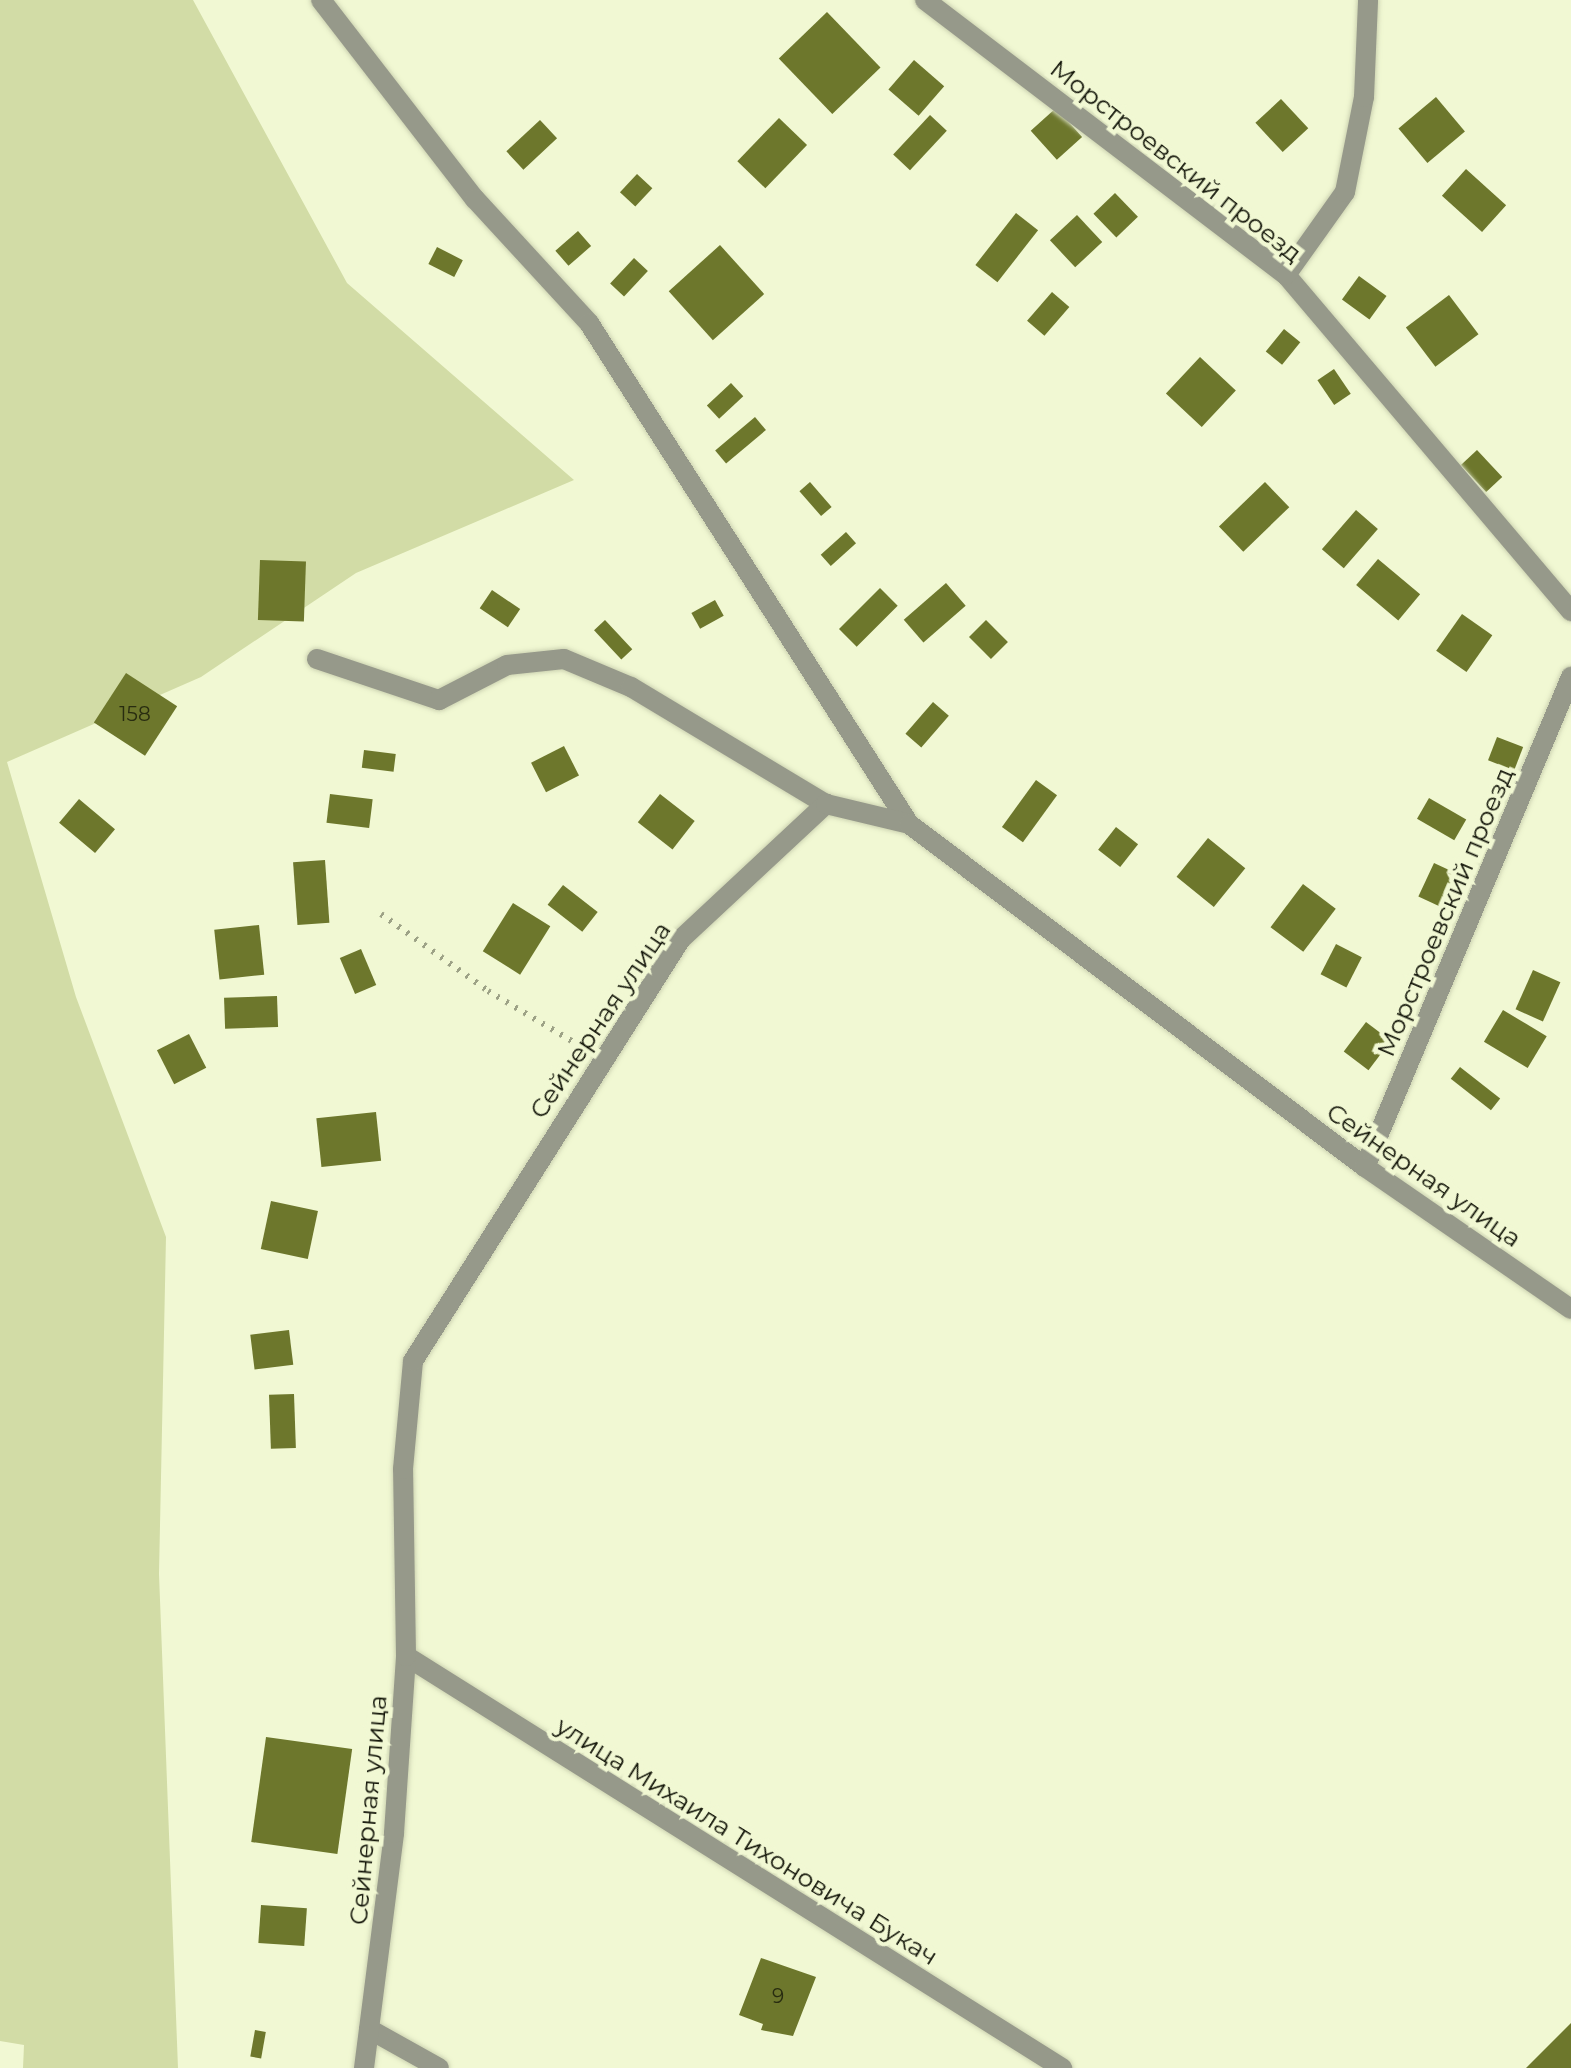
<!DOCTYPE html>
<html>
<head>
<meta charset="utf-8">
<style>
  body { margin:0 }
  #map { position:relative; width:1571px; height:2068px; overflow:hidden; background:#f1f8d3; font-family:Montserrat,sans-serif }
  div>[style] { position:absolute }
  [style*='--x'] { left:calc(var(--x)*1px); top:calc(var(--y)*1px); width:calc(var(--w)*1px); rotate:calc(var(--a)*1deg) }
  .green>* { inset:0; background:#d2dca6 }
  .building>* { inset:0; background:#6d772c; transform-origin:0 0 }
  .path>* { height:6px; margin-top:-3px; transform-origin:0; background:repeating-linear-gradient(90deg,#9da286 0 2.5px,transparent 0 10.5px) }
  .roads { filter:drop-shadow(0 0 2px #cdd3b2) drop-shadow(0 0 2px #cdd3b2) }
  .service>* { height:20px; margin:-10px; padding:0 10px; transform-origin:10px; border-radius:10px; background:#96998a }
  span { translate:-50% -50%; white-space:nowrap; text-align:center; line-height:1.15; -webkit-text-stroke:9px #f1f8d3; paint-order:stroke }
  .number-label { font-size:20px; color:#282c10 }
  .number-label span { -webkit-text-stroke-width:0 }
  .street-label { font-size:25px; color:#111307 }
</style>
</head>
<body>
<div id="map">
  <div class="green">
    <i style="clip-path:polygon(0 0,193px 0,347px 283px,574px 480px,356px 573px,201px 677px,7px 762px,76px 997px,166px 1237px,159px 1574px,178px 2068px,23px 2068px,24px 2045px,0 2041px)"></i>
  </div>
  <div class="building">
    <i style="left:827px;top:12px;width:77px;height:67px;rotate:46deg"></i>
    <i style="left:914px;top:60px;width:40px;height:39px;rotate:41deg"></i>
    <i style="left:1436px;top:97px;width:45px;height:49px;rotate:50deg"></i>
    <i style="left:1281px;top:99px;width:40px;height:35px;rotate:47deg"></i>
    <i style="left:1056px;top:108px;width:39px;height:34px;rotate:48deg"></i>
    <i style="left:930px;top:115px;width:23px;height:54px;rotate:43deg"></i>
    <i style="left:779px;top:118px;width:39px;height:60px;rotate:44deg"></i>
    <i style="left:540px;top:120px;width:25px;height:46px;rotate:47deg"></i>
    <i style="left:1466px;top:169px;width:54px;height:36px;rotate:42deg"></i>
    <i style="left:637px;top:174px;width:21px;height:25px;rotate:43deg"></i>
    <i style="left:1115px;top:193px;width:33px;height:30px;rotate:46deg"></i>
    <i style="left:1016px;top:213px;width:28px;height:66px;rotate:38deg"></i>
    <i style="left:1077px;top:215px;width:37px;height:37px;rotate:47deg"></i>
    <i style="left:578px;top:231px;width:20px;height:30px;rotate:49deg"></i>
    <i style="left:720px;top:245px;width:66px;height:69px;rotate:48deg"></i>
    <i style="left:437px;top:247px;width:29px;height:19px;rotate:27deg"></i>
    <i style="left:634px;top:258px;width:19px;height:35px;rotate:43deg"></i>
    <i style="left:1359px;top:276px;width:34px;height:29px;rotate:36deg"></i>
    <i style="left:1052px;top:292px;width:23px;height:38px;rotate:41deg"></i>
    <i style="left:1449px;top:295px;width:49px;height:54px;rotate:53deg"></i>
    <i style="left:1284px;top:329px;width:21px;height:29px;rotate:39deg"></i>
    <i style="left:1200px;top:357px;width:49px;height:50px;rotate:43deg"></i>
    <i style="left:1334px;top:369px;width:30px;height:20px;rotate:56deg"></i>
    <i style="left:731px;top:383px;width:18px;height:33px;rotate:47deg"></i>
    <i style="left:755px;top:417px;width:17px;height:52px;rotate:50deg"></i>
    <i style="left:1477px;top:450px;width:37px;height:22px;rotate:47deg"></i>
    <i style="left:810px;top:482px;width:33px;height:14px;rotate:49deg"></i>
    <i style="left:1265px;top:482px;width:35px;height:64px;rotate:46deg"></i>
    <i style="left:1356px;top:510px;width:29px;height:52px;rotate:41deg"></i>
    <i style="left:846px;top:532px;width:15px;height:34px;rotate:48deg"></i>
    <i style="left:1378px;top:559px;width:55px;height:34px;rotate:40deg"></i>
    <i style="left:260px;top:560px;width:46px;height:60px;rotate:2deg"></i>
    <i style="left:946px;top:583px;width:30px;height:56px;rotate:49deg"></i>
    <i style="left:880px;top:588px;width:25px;height:58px;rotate:45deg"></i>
    <i style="left:492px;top:590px;width:34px;height:22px;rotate:34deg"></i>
    <i style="left:715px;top:600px;width:18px;height:27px;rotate:61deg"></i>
    <i style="left:1462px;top:614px;width:37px;height:45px;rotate:35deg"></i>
    <i style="left:605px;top:620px;width:40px;height:15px;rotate:47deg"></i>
    <i style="left:986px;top:620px;width:31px;height:24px;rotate:45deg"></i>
    <i style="left:126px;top:673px;width:61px;height:59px;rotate:33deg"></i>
    <i style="left:933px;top:702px;width:21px;height:42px;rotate:41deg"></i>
    <i style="left:1497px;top:737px;width:28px;height:25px;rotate:21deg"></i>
    <i style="left:564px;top:746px;width:33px;height:37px;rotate:63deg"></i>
    <i style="left:364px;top:750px;width:32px;height:18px;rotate:7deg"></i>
    <i style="left:1036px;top:780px;width:26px;height:58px;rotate:36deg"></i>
    <i style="left:330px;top:794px;width:43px;height:29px;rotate:7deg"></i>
    <i style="left:660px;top:794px;width:44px;height:36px;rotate:38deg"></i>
    <i style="left:1429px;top:798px;width:43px;height:24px;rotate:30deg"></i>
    <i style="left:79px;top:799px;width:47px;height:31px;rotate:40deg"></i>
    <i style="left:1116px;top:827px;width:28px;height:29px;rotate:38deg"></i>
    <i style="left:1208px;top:838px;width:48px;height:50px;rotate:39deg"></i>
    <i style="left:325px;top:860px;width:63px;height:32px;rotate:86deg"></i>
    <i style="left:1434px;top:863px;width:38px;height:37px;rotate:25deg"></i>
    <i style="left:1303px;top:884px;width:41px;height:54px;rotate:37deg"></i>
    <i style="left:563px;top:885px;width:44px;height:25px;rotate:38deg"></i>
    <i style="left:513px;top:903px;width:44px;height:57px;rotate:32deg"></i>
    <i style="left:259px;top:925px;width:50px;height:45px;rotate:84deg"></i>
    <i style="left:1336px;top:944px;width:29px;height:34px;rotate:27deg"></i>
    <i style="left:361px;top:949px;width:39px;height:23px;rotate:67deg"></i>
    <i style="left:1533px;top:970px;width:30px;height:43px;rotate:24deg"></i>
    <i style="left:277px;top:996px;width:31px;height:53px;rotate:88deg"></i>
    <i style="left:1503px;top:1010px;width:51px;height:37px;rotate:31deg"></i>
    <i style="left:1366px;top:1022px;width:31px;height:37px;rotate:37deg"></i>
    <i style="left:189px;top:1034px;width:38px;height:36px;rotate:63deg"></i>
    <i style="left:1460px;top:1067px;width:51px;height:15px;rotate:38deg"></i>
    <i style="left:376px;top:1112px;width:49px;height:60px;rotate:84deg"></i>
    <i style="left:271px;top:1201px;width:48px;height:49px;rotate:12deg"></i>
    <i style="left:289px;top:1330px;width:35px;height:39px;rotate:83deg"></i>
    <i style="left:294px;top:1394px;width:54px;height:25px;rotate:88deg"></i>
    <i style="left:266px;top:1737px;width:87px;height:106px;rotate:8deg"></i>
    <i style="left:261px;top:1905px;width:46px;height:38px;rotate:4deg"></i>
    <i style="clip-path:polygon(761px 1958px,816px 1977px,793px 2036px,761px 2030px,763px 2024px,739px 2015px)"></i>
    <i style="clip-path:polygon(1571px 2023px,1571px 2068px,1526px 2068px)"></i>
    <i style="left:255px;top:2030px;width:11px;height:27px;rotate:10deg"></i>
  </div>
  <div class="path">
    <i style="--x:381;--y:914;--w:132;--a:35.7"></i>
    <i style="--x:488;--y:991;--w:109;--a:30.8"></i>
  </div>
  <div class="roads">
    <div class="service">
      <i style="--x:321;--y:0;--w:252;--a:52.3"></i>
      <i style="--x:475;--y:199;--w:168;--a:47.4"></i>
      <i style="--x:589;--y:323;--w:594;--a:57.43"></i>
      <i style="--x:925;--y:0;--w:454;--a:37.3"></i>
      <i style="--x:1286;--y:275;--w:441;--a:49.7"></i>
      <i style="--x:1286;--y:275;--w:102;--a:-54.6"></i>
      <i style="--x:1345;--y:192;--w:97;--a:-78.7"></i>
      <i style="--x:1364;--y:97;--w:97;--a:-87.6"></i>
      <i style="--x:317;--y:659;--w:129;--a:18.6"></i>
      <i style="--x:439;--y:700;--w:76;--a:-27.2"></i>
      <i style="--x:507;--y:665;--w:57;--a:-6"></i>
      <i style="--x:564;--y:659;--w:73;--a:22.7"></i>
      <i style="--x:631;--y:687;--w:227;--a:31"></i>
      <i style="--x:1365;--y:1167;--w:532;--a:-67.2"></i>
      <i style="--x:406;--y:1656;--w:775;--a:32.13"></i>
      <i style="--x:369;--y:2029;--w:80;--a:29.1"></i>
      <i style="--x:364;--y:2068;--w:237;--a:-82.7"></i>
      <i style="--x:394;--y:1833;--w:177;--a:-86.1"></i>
      <i style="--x:406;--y:1656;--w:187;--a:-90.9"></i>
      <i style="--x:403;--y:1469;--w:108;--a:-84.7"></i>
      <i style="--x:413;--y:1361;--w:499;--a:-57.6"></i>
      <i style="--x:680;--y:940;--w:200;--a:-43"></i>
      <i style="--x:826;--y:804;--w:85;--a:13.5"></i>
      <i style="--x:909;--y:824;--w:571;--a:36.95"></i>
      <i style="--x:1365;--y:1167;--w:250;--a:34.6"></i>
    </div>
  </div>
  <div class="number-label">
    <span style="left:135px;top:714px">158</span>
    <span style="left:778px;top:1996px">9</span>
  </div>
  <div class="street-label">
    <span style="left:1176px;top:161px;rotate:38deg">Морстроевский проезд</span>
    <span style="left:1445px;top:912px;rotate:-67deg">Морстроевский проезд</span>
    <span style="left:600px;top:1020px;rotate:-56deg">Сейнерная улица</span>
    <span style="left:1424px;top:1175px;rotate:35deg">Сейнерная улица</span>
    <span style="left:368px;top:1810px;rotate:-85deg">Сейнерная улица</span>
    <span style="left:747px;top:1841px;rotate:32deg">улица Михаила Тихоновича Букач</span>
  </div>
</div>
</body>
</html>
